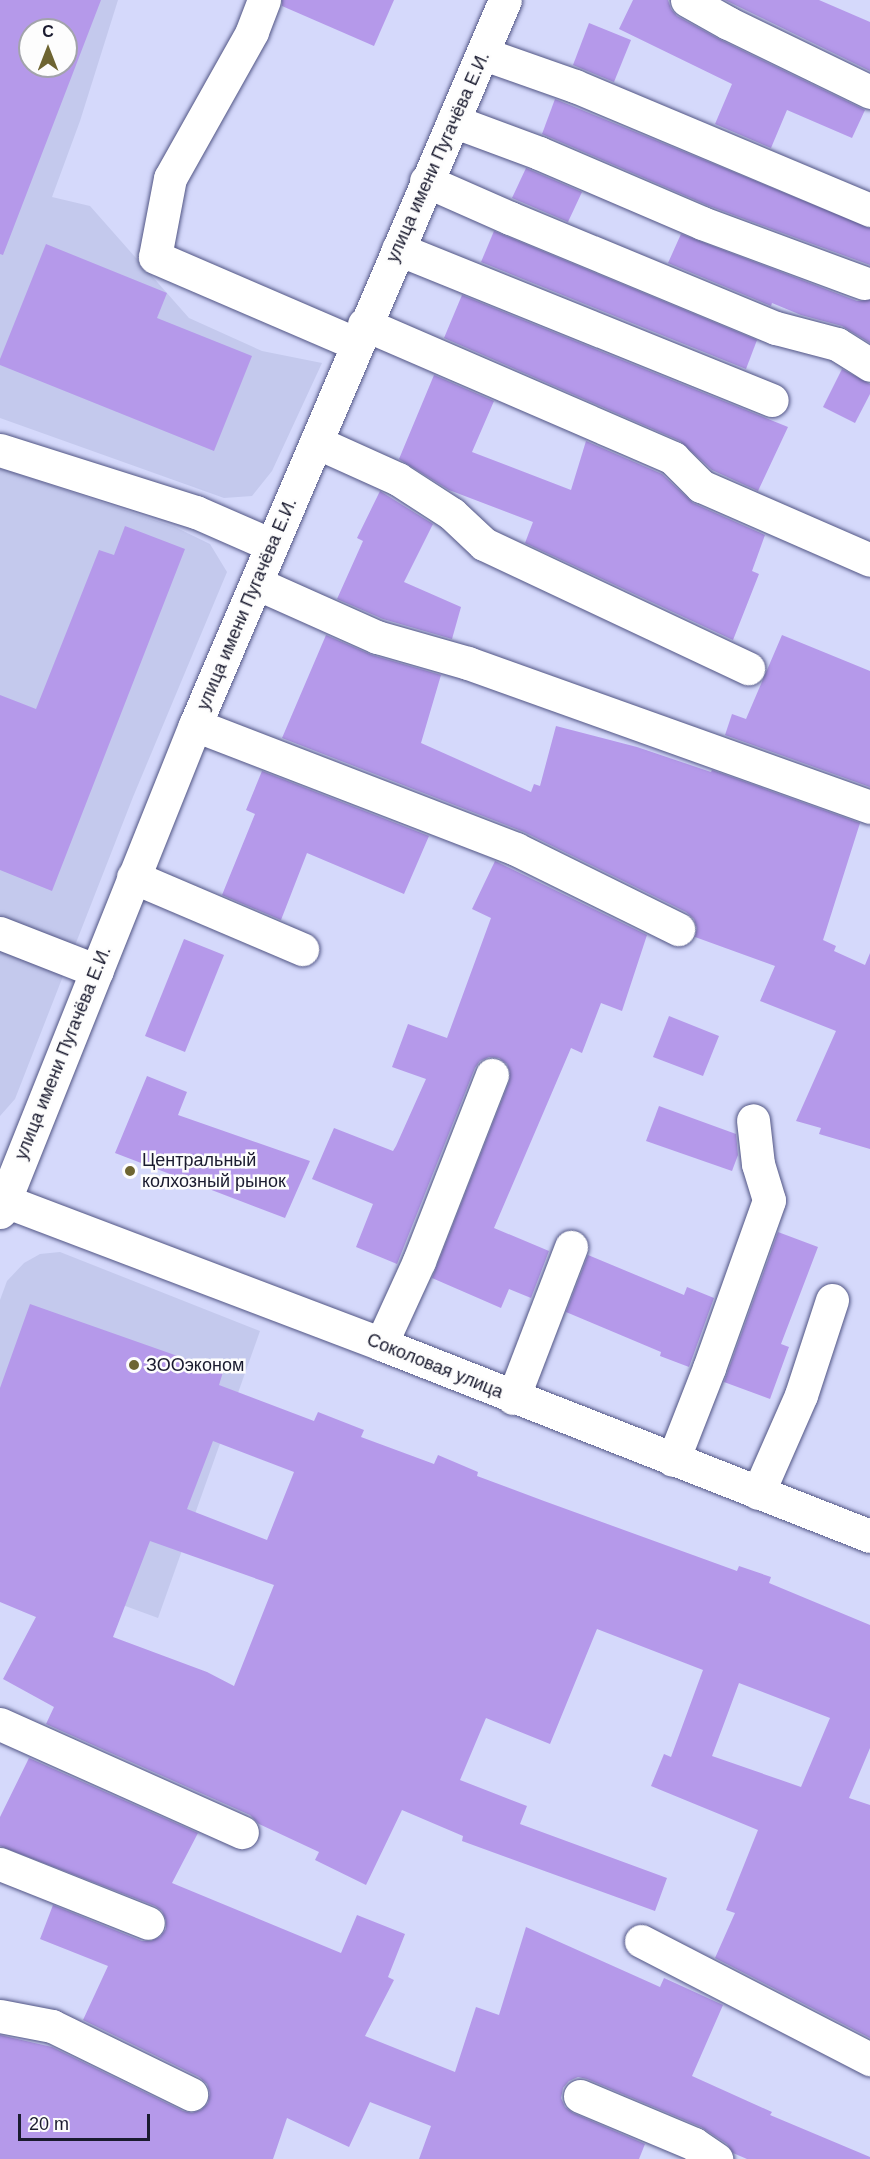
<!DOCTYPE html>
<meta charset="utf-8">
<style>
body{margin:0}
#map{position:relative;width:870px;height:2159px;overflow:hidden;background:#d5d9fb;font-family:Helvetica,sans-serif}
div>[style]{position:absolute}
.built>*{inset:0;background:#c4c9ed}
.building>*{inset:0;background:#b599ea}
.roads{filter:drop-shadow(0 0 2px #515584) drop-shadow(0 0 2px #515584)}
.minor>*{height:33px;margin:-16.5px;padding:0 16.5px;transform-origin:16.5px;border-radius:16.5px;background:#fff}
.major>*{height:33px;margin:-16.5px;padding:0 16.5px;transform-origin:16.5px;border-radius:16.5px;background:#fff}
.dots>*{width:16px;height:16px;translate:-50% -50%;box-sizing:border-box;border:3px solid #fdfdfd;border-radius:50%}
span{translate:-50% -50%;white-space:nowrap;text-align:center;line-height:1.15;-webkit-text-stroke:5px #fdfdfd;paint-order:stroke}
.street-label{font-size:18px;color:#1a1b2f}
.poi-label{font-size:18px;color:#1a1b2f}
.left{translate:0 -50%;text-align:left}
.north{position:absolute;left:18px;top:18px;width:60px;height:60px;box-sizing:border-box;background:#fdfdfd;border:2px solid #a2a3ab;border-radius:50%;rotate:0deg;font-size:16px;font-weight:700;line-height:24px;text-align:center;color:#1a1b2f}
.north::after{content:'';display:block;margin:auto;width:21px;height:27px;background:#6e6532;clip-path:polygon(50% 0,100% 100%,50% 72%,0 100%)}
.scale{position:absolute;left:18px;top:2114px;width:132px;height:27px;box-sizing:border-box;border:3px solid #1a1b2f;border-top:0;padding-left:8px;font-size:18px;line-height:21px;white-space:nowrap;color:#1a1b2f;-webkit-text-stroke:4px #fdfdfd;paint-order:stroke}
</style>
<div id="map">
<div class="built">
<i style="clip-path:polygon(evenodd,0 0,118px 0,80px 121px,52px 197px,90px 206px,189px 318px,262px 351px,322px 363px,272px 471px,252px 496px,224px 498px,0 418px,0 0,30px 30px,66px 30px,66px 66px,30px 66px,30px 30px)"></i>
<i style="clip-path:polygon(0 468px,175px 527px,210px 544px,227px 572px,133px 797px,15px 1099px,0 1116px)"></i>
<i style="clip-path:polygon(60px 1252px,260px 1331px,158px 1618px,0 1560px,0 1300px,7px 1281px,24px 1263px,40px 1254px)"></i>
</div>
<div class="building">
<i style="clip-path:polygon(evenodd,0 0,101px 0,3px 255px,0 254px,0 0,30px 30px,66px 30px,66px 66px,30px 66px,30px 30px)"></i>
<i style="clip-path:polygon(282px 0,394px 0,374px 46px,282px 6px)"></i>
<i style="clip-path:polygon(633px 0,668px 0,671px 9px,677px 16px,719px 39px,865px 110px,852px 138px,787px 110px,771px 148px,715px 124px,732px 84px,619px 29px)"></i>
<i style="clip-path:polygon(725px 0,819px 0,870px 22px,870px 71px)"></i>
<i style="clip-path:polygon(589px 23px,631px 40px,614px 82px,573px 65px)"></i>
<i style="clip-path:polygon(555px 99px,870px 228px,870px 265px,709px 206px,542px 134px)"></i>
<i style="clip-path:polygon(526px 168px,582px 192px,568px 222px,512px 198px)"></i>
<i style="clip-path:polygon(494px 231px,757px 340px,746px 369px,481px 262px)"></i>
<i style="clip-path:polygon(681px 234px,857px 301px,870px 300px,870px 343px,842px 326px,801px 315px,772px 303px,771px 306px,668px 263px)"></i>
<i style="clip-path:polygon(46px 244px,167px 293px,157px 318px,252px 356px,214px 451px,0 365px,0 359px)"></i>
<i style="clip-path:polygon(462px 295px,788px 427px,758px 491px,712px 470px,680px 441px,444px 338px)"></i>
<i style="clip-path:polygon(842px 369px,870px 384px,870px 394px,855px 423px,823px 407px)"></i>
<i style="clip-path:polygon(434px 375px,494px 401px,472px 452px,571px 490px,586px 441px,662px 474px,693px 503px,765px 535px,752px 571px,759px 574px,733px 640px,525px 543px,533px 522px,449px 490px,399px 459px)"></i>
<i style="clip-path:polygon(380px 491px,433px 524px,404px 582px,461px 607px,452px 639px,383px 619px,337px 599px,363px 541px,357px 538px)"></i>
<i style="clip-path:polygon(125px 526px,185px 549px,52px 891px,0 870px,0 695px,36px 709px,99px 550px,114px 555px)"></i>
<i style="clip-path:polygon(326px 635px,372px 655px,441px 675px,421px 743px,531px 792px,534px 784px,540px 786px,556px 726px,637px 747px,711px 772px,712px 770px,860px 823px,823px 940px,836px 946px,834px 951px,865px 965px,870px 953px,870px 1149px,819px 1134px,821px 1128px,796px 1121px,836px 1031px,760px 1001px,775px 966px,695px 937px,697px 928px,694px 919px,686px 912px,524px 832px,282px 738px)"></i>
<i style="clip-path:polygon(782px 635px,870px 671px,870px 787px,725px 735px,732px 714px,746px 719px)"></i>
<i style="clip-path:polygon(262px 771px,429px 836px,404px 894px,307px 853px,281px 920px,222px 895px,255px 814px,246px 810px)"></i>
<i style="clip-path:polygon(495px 861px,647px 935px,622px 1011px,601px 1003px,582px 1053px,571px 1048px,494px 1228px,549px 1251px,531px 1298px,509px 1289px,501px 1308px,432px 1278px,509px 1082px,510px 1072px,507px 1064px,499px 1058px,489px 1057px,480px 1061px,475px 1068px,397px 1264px,356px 1247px,373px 1204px,312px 1179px,334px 1128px,393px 1151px,396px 1146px,426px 1079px,392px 1067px,408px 1024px,447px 1038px,491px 918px,472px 909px)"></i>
<i style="clip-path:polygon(184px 939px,224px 955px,185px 1052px,145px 1036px)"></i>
<i style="clip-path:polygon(669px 1016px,719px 1036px,703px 1076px,653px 1057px)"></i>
<i style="clip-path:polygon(147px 1076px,187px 1092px,178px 1115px,310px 1161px,285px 1218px,115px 1153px)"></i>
<i style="clip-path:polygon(659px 1106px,736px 1134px,738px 1155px,732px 1171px,646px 1141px)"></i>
<i style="clip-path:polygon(778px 1232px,818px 1247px,781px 1344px,789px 1347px,770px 1399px,724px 1382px)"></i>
<i style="clip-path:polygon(588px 1255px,684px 1295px,687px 1287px,714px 1298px,689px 1367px,660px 1356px,661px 1352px,566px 1312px)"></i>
<i style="clip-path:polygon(evenodd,30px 1304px,223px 1372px,219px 1385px,314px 1421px,318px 1412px,364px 1430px,361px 1437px,434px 1464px,438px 1455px,478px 1472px,477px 1476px,544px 1501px,737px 1571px,739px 1566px,771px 1577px,769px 1583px,870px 1625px,870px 1748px,849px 1798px,870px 1805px,870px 2038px,715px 1958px,735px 1913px,726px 1910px,758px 1830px,651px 1786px,664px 1754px,671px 1757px,703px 1670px,597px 1629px,550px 1744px,486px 1718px,460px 1780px,527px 1806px,520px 1824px,667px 1878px,655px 1911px,462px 1841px,463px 1836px,402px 1810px,366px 1885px,315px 1860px,319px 1852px,259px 1824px,250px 1815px,46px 1724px,54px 1707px,3px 1679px,36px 1617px,0 1602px,0 1388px,30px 1304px,213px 1441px,294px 1472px,267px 1540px,187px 1509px,213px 1441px,30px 1304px,150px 1541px,274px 1585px,234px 1686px,207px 1672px,113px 1637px,150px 1541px,30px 1304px,739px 1683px,830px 1718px,801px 1787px,712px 1756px,739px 1683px)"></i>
<i style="clip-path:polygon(29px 1758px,198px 1833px,172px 1883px,341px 1953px,357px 1915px,405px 1934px,388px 1977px,394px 1980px,365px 2036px,455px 2072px,476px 2007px,499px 2015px,526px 1927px,660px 1987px,664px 1978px,723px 2005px,692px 2076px,772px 2112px,770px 2115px,870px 2157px,870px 2159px,747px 2159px,733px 2153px,727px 2144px,701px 2127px,587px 2079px,578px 2077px,569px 2081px,563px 2088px,561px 2098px,565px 2107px,573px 2113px,645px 2144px,639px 2159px,419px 2159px,431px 2126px,370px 2102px,349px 2147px,287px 2118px,273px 2159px,0 2159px,0 2035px,52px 2047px,183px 2111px,192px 2113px,201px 2110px,208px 2103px,210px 2093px,207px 2084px,199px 2077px,83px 2020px,108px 1966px,40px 1939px,53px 1905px,142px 1941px,151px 1941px,160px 1937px,166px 1929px,166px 1920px,162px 1911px,155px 1906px,0 1846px,0 1817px)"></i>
</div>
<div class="roads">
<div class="minor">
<i style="left:264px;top:0;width:34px;rotate:111deg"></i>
<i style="left:252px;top:32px;width:167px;rotate:119.3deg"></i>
<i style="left:170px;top:178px;width:80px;rotate:100.8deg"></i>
<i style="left:155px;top:257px;width:220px;rotate:23.3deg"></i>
<i style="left:687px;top:0;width:47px;rotate:29.3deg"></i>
<i style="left:728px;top:23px;width:158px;rotate:25.9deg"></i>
<i style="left:484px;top:54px;width:96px;rotate:19.4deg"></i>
<i style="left:575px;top:86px;width:320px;rotate:22.8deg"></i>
<i style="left:453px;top:121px;width:92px;rotate:20.4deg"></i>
<i style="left:539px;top:153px;width:177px;rotate:23.2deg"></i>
<i style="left:702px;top:223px;width:173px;rotate:20.3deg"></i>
<i style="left:426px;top:181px;width:92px;rotate:23.8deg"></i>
<i style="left:510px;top:218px;width:288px;rotate:22.5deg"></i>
<i style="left:776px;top:328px;width:63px;rotate:14.7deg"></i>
<i style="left:837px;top:344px;width:39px;rotate:32deg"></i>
<i style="left:398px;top:249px;width:403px;rotate:22deg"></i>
<i style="left:364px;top:324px;width:337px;rotate:23.4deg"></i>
<i style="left:673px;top:458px;width:40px;rotate:45deg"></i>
<i style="left:701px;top:486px;width:184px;rotate:23.6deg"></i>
<i style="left:316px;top:442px;width:90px;rotate:24.3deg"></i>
<i style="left:398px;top:479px;width:64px;rotate:32.9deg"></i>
<i style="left:452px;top:514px;width:44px;rotate:43.2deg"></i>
<i style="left:484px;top:544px;width:292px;rotate:25.2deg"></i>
<i style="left:0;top:450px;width:206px;rotate:17.6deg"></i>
<i style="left:196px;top:512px;width:82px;rotate:23.7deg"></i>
<i style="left:256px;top:583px;width:133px;rotate:24.1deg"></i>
<i style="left:377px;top:637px;width:95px;rotate:15.9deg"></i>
<i style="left:468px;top:663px;width:427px;rotate:19.7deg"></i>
<i style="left:195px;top:725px;width:344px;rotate:21.1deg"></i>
<i style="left:516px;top:849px;width:181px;rotate:26.3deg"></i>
<i style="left:133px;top:877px;width:184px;rotate:23.1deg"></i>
<i style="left:0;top:933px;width:104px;rotate:21.4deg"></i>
<i style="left:0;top:1212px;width:525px;rotate:-68.18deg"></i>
<i style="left:195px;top:725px;width:788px;rotate:-66.85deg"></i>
<i style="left:381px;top:1344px;width:91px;rotate:-65.4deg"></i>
<i style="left:419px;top:1261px;width:200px;rotate:-68.6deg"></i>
<i style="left:513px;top:1398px;width:162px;rotate:-69deg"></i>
<i style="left:673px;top:1460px;width:99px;rotate:-68.6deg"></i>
<i style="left:709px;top:1368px;width:178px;rotate:-70.3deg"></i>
<i style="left:769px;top:1200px;width:38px;rotate:-107deg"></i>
<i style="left:758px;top:1164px;width:44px;rotate:-96.5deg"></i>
<i style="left:758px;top:1493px;width:107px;rotate:-66.3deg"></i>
<i style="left:801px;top:1395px;width:100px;rotate:-71.9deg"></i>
<i style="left:0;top:1724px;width:265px;rotate:24.1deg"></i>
<i style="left:0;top:1864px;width:159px;rotate:21.7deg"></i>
<i style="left:641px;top:1941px;width:258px;rotate:27.3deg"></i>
<i style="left:0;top:2016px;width:53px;rotate:10.9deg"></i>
<i style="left:52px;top:2026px;width:155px;rotate:26.1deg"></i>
<i style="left:580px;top:2096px;width:124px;rotate:22.8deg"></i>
<i style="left:694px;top:2144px;width:27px;rotate:34deg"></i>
</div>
<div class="major">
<i style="left:0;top:1199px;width:408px;rotate:20.8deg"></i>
<i style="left:381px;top:1344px;width:525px;rotate:21.44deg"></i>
</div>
</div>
<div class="dots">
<i style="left:130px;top:1171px;background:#6e6532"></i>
<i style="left:134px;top:1365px;background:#6e6532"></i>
</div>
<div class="street-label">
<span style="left:438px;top:157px;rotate:-66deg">улица имени Пугачёва Е.И.</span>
<span style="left:247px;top:604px;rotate:-67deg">улица имени Пугачёва Е.И.</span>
<span style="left:63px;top:1053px;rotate:-68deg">улица имени Пугачёва Е.И.</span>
<span style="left:435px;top:1366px;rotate:22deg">Соколовая улица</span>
</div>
<div class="poi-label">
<span class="left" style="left:142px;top:1171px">Центральный<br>колхозный рынок</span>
<span class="left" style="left:146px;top:1365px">ЗООэконом</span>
</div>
<div class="north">С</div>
<div class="scale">20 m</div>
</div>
